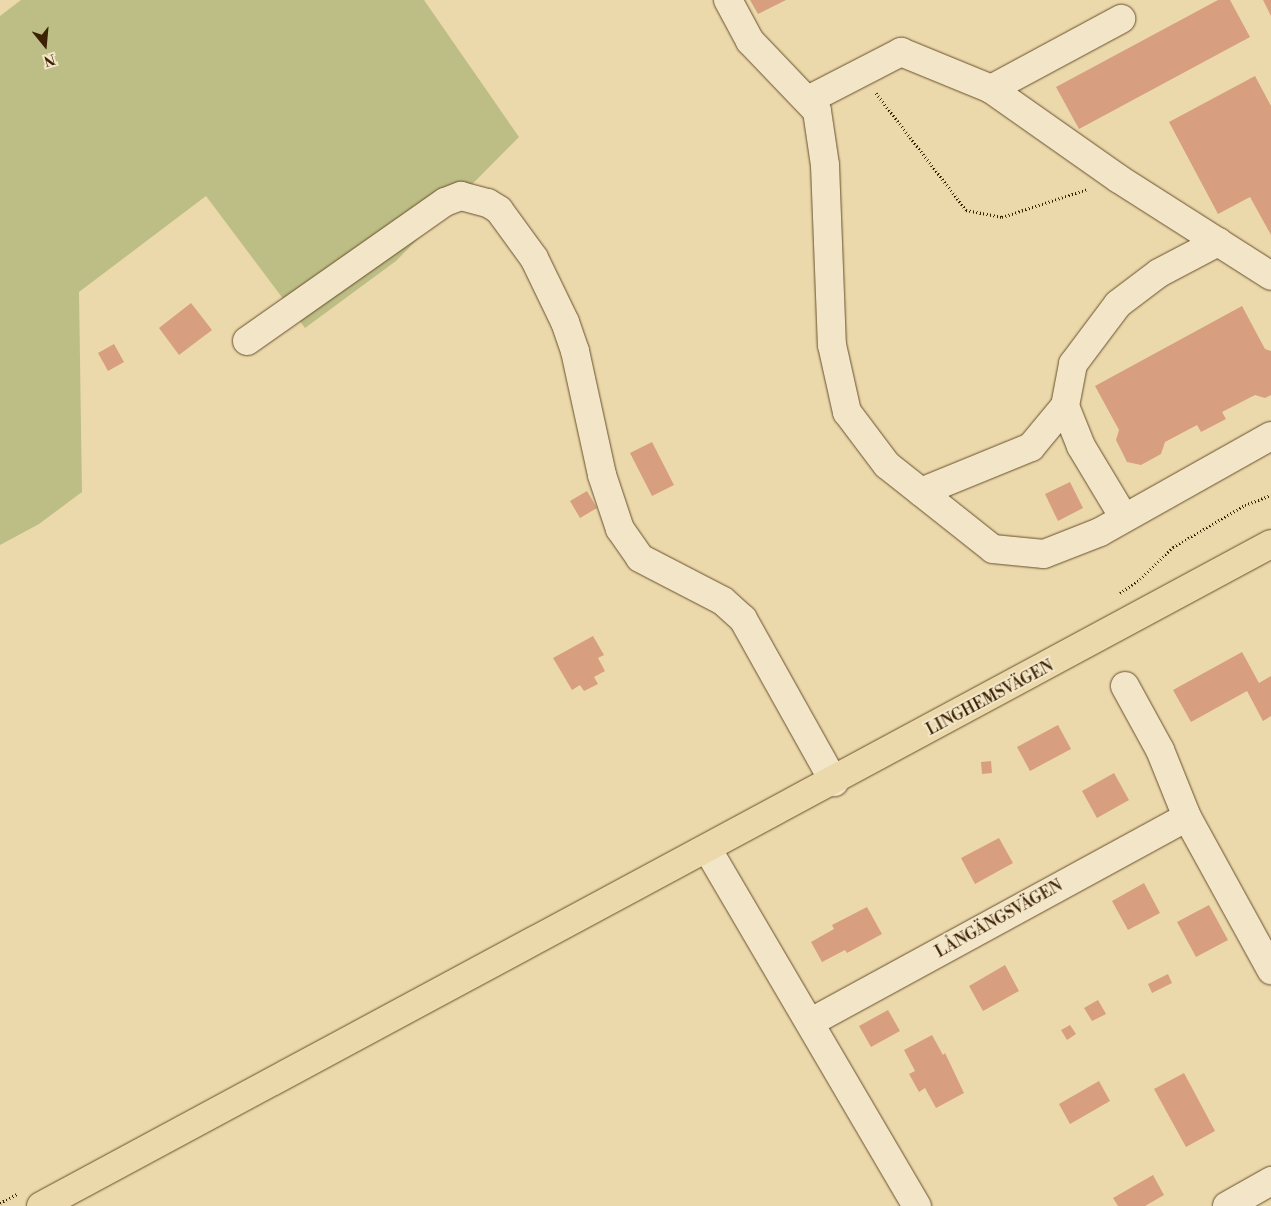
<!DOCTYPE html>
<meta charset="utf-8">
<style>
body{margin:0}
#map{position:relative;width:1271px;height:1206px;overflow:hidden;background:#ecd9ab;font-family:"Libre Bodoni",serif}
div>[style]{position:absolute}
.green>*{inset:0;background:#bdbe85}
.building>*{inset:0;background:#d79e80}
.path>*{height:3px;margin-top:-1.5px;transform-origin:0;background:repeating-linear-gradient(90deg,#3c2103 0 1px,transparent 0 3.5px)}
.roads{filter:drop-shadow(0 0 1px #684f2d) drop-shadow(0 0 1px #684f2d)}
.minor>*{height:28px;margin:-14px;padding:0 14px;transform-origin:14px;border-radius:14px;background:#f3e6c8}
.major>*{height:28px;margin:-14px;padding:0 14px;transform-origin:14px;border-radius:14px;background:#ecd9ab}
span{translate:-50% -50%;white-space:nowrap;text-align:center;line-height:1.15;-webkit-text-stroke:4px #f3e6c8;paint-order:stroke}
.street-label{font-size:16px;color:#3c2103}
.north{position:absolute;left:20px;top:20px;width:50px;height:50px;-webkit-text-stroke:4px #f3e6c8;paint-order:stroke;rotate:163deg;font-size:14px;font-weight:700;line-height:20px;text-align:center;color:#3c2103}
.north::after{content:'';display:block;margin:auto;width:18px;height:22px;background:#3c2103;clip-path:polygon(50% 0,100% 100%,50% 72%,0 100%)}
</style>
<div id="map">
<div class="green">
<i style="clip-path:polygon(21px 0,424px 0,519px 137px,396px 261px,305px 328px,206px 196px,79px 292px,82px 492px,39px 524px,0 545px,0 16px)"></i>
</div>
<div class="building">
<i style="clip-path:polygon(750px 0,786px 0,758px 14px)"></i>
<i style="clip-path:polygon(1218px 0,1230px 0,1250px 37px,1079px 129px,1056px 87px)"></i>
<i style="clip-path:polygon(1263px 0,1271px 0,1271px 16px)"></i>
<i style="clip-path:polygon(1255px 76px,1271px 106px,1271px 235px,1250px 197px,1218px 214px,1169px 122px)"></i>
<i style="clip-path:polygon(191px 303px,212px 330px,179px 355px,159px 328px)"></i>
<i style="clip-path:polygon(1242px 306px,1265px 349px,1271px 351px,1271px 395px,1265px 398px,1255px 395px,1222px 412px,1226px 419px,1201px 432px,1197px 425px,1165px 442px,1161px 454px,1141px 465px,1127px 462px,1116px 440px,1119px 430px,1095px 386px)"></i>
<i style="clip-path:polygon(114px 344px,124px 362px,108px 371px,98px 353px)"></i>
<i style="clip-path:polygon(652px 442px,674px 485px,652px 496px,630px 453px)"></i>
<i style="clip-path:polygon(1070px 482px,1083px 508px,1058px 521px,1045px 494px)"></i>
<i style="clip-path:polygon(587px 491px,597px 508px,580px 518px,570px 501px)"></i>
<i style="clip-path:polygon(593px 636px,604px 655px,598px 658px,605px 671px,594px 677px,598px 684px,584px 691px,580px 685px,572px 690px,553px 658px)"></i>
<i style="clip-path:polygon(1242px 652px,1259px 683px,1271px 676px,1271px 716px,1263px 721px,1247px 691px,1191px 722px,1173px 690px)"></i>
<i style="clip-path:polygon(1058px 725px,1071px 749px,1030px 771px,1017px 747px)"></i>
<i style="clip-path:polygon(991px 761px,992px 773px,982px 774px,981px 762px)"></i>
<i style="clip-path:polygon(1114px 773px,1129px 800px,1097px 818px,1082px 791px)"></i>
<i style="clip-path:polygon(999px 838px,1013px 863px,975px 884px,961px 858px)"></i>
<i style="clip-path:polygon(1144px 883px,1160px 913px,1128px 930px,1112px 901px)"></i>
<i style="clip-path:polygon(1209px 905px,1228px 940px,1196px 957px,1177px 922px)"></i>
<i style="clip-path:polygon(867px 907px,882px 934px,847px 953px,845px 950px,822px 962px,811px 942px,834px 929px,832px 925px)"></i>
<i style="clip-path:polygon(1005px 965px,1019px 991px,983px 1011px,969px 986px)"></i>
<i style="clip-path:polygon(1168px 974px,1172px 983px,1152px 993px,1148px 984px)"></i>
<i style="clip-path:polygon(1098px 1000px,1106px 1014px,1092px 1021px,1084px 1008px)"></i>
<i style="clip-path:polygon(888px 1010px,900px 1031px,871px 1047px,859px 1026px)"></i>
<i style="clip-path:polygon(1070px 1025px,1076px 1034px,1067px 1040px,1061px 1030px)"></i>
<i style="clip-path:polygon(932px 1035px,943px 1055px,945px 1053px,964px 1093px,936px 1108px,925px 1088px,919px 1092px,909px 1074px,915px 1071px,904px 1050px)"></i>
<i style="clip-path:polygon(1184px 1073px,1215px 1131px,1186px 1147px,1154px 1089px)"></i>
<i style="clip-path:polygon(1099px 1081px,1110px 1101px,1070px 1124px,1059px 1104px)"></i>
<i style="clip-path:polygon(1153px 1175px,1164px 1195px,1145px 1206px,1118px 1206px,1113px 1198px)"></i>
</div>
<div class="path">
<i style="left:876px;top:93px;width:148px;rotate:52.4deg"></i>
<i style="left:966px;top:210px;width:37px;rotate:11deg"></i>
<i style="left:1002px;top:217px;width:90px;rotate:-18deg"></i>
<i style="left:1120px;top:593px;width:24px;rotate:-35deg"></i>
<i style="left:1140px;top:579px;width:46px;rotate:-44.1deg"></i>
<i style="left:1173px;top:547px;width:83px;rotate:-30.3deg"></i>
<i style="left:1245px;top:505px;width:28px;rotate:-21deg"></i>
<i style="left:0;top:1203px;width:19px;rotate:-28deg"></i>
</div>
<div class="roads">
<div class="minor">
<i style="left:728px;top:0;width:47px;rotate:61.8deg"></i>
<i style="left:750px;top:41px;width:97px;rotate:46.3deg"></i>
<i style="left:817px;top:111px;width:55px;rotate:81.6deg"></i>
<i style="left:825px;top:165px;width:180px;rotate:87.8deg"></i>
<i style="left:832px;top:345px;width:69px;rotate:77.4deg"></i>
<i style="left:847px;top:412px;width:66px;rotate:53deg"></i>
<i style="left:887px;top:465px;width:135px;rotate:38.4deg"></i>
<i style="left:993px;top:549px;width:51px;rotate:5.6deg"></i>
<i style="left:1044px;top:554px;width:60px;rotate:-21.4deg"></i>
<i style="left:1100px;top:532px;width:196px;rotate:-29.3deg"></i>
<i style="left:991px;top:89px;width:148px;rotate:-28.3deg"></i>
<i style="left:808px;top:100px;width:105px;rotate:-27.3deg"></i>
<i style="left:901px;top:52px;width:97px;rotate:22.3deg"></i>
<i style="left:991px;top:89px;width:156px;rotate:35.1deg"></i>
<i style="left:1119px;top:179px;width:180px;rotate:32.5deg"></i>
<i style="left:247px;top:341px;width:242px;rotate:-35.1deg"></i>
<i style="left:445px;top:202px;width:17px;rotate:-21deg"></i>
<i style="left:461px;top:196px;width:28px;rotate:15deg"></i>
<i style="left:488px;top:203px;width:13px;rotate:32deg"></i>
<i style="left:499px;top:210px;width:59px;rotate:53.9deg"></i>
<i style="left:534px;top:258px;width:71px;rotate:64.2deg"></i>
<i style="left:565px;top:322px;width:31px;rotate:71deg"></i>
<i style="left:575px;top:351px;width:127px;rotate:77.7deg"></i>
<i style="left:602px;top:475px;width:57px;rotate:71.6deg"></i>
<i style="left:620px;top:529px;width:35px;rotate:55deg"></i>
<i style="left:640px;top:558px;width:93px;rotate:27.4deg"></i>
<i style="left:723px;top:601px;width:27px;rotate:42deg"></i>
<i style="left:743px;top:619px;width:187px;rotate:60.8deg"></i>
<i style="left:921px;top:492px;width:119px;rotate:-22.2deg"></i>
<i style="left:1031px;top:447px;width:53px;rotate:-50.3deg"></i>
<i style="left:1123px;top:516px;width:82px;rotate:-121deg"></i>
<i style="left:1081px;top:446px;width:43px;rotate:-111.8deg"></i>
<i style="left:1065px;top:406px;width:43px;rotate:-79.2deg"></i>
<i style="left:1073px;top:364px;width:75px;rotate:-53.1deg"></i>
<i style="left:1118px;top:304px;width:51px;rotate:-37.1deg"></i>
<i style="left:1159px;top:273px;width:67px;rotate:-27.7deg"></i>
<i style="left:1187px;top:817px;width:175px;rotate:61.2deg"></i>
<i style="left:708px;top:850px;width:413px;rotate:59.6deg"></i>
<i style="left:811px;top:1022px;width:428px;rotate:-28.6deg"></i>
<i style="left:1187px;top:817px;width:72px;rotate:-111.9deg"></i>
<i style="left:1160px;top:750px;width:73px;rotate:-118.7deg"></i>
<i style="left:1227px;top:1206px;width:51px;rotate:-29.6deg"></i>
</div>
<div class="major">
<i style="left:41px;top:1206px;width:1397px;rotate:-28.29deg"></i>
</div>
</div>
<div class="street-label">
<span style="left:990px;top:698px;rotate:-28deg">LINGHEMSVÄGEN</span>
<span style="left:999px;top:919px;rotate:-29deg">LÅNGÄNGSVÄGEN</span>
</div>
<div class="north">N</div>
</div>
